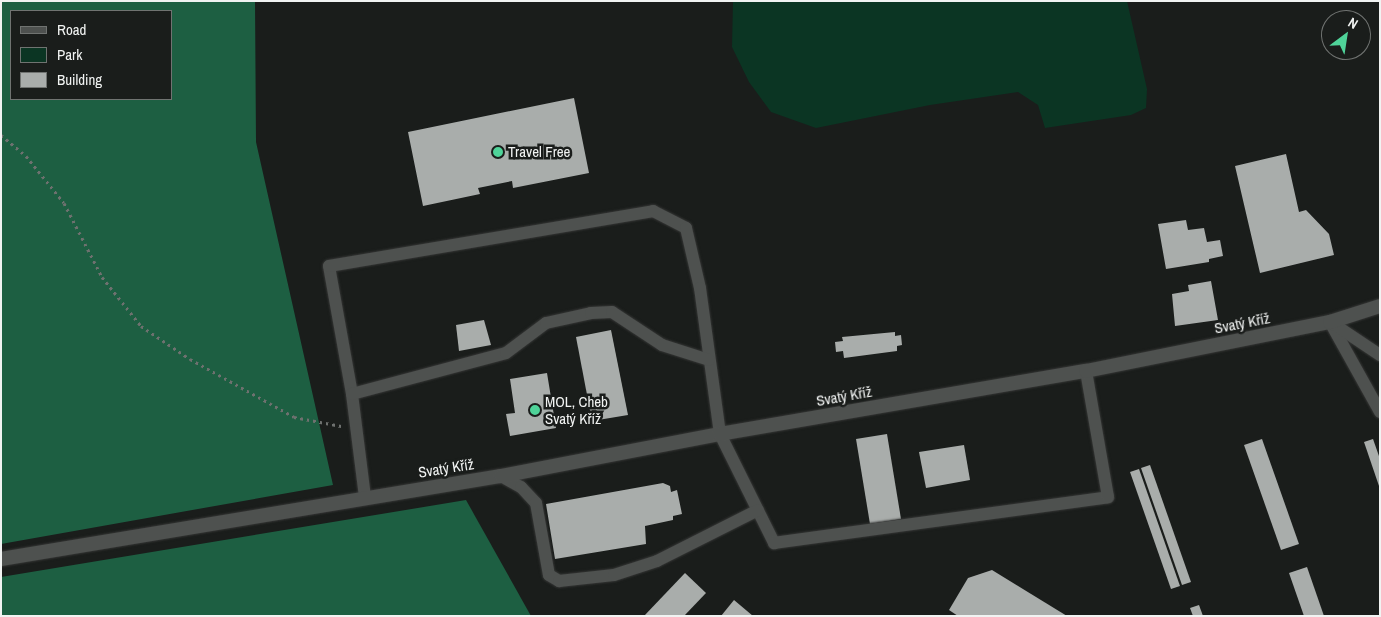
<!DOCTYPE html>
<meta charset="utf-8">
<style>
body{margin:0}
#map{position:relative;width:1381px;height:617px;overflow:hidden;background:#1a1d1b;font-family:"Archivo Narrow",sans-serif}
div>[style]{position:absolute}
.green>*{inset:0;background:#0b3523}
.forest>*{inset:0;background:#1d5f42}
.building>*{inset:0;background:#a9adab}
.path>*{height:3px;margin-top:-1.5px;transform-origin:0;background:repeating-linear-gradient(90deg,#6e716f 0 2.5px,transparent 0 6.5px)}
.roads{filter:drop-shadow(0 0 1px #353635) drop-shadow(0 0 1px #353635)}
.service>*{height:12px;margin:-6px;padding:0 6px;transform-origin:6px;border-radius:6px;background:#4e514f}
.secondary>*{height:14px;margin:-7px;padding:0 7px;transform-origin:7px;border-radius:7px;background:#4e514f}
.dots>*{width:14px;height:14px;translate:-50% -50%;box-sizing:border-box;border:2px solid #1a1d1b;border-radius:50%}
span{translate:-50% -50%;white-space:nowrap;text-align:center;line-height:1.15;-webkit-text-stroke:5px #1a1d1b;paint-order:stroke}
.poi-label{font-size:15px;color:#f1f3f2}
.left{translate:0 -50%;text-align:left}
.street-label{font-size:15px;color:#f1f3f2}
.frame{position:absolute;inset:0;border:2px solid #f1f3f2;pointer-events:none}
.legend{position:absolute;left:10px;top:10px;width:162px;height:90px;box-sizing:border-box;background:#1a1d1b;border:1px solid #707371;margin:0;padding:6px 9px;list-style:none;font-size:15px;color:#f1f3f2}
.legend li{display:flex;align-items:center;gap:10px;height:25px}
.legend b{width:25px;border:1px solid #707371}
.north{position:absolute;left:1321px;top:10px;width:50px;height:50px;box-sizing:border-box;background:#1a1d1b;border:1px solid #707371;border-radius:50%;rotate:31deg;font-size:14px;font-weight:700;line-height:20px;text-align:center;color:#f1f3f2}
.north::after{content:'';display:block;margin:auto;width:18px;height:22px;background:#4fd399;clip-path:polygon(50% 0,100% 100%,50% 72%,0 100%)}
</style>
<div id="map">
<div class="green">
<i style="clip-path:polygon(733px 1px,1127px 1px,1147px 89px,1146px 108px,1131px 115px,1045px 128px,1038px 105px,1018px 92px,930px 105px,816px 128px,771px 112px,749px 82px,732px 47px)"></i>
</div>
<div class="forest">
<i style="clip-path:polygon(evenodd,1px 1px,255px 1px,256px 142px,333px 485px,1px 544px,1px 1px,11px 11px,171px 11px,171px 99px,11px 99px,11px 11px)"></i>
<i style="clip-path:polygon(466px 500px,531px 616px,1px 616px,1px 577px)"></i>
</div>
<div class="building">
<i style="clip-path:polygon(574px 98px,589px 173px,513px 188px,512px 181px,478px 188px,480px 194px,423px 206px,408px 132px)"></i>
<i style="clip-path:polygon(1286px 154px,1299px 212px,1306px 210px,1329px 234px,1334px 255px,1260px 273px,1235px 166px)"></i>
<i style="clip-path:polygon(1186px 220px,1188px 230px,1204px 228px,1207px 242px,1220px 240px,1223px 256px,1209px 259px,1209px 262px,1166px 269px,1158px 224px)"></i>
<i style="clip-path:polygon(1211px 281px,1218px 320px,1175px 326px,1172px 294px,1189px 291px,1188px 285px)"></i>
<i style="clip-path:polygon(484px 320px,491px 345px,459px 351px,456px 325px)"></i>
<i style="clip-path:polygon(611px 330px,628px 415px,592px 421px,576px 337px)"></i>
<i style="clip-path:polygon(895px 332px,895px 336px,901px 335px,902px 345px,897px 346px,897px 351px,844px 358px,843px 351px,836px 352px,835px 342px,843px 341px,842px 337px)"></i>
<i style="clip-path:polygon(547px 373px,556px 428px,510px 436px,506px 414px,515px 413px,510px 379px)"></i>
<i style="clip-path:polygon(887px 434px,901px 519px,870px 524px,856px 439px)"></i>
<i style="clip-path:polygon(1262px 439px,1299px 544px,1281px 550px,1244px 445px)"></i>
<i style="clip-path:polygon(1373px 439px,1380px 459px,1379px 486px,1364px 442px)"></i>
<i style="clip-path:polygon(964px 445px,970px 480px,926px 488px,919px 452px)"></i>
<i style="clip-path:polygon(1150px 465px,1191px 582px,1182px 585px,1141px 468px)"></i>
<i style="clip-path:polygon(1139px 469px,1180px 586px,1171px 589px,1130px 472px)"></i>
<i style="clip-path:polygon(663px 483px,670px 486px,671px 492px,677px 490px,682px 514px,673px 516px,673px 520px,645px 526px,646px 544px,555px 559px,546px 504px)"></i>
<i style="clip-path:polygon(1307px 567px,1324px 616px,1304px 616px,1289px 573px)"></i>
<i style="clip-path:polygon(992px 570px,1067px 616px,958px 616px,949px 610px,968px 578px)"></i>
<i style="clip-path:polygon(685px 573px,706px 593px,684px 616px,644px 616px)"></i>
<i style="clip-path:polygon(734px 600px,753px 616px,721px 616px)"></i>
<i style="clip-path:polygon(1199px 605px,1203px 616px,1193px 616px,1190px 608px)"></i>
</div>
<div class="path">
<i style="left:1px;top:135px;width:33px;rotate:40deg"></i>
<i style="left:26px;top:156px;width:60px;rotate:51deg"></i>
<i style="left:64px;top:203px;width:83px;rotate:62.8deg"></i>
<i style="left:102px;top:277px;width:63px;rotate:51.5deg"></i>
<i style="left:141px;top:326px;width:59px;rotate:34deg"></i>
<i style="left:190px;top:359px;width:119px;rotate:29.1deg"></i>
<i style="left:294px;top:417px;width:48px;rotate:10.8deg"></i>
</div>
<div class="roads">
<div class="service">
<i style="left:1330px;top:322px;width:103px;rotate:60.9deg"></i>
<i style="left:1332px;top:323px;width:58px;rotate:33.7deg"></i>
<i style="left:352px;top:394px;width:130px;rotate:-100.2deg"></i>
<i style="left:329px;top:266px;width:329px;rotate:-9.6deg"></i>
<i style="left:653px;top:211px;width:37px;rotate:27deg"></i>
<i style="left:686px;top:228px;width:62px;rotate:76.9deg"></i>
<i style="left:700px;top:288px;width:147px;rotate:82.2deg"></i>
<i style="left:720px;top:434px;width:122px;rotate:63.6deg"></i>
<i style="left:774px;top:543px;width:337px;rotate:-7.8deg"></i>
<i style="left:1108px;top:497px;width:128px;rotate:-99.9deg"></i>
<i style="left:501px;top:476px;width:23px;rotate:29deg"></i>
<i style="left:521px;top:487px;width:22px;rotate:47deg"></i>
<i style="left:536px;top:503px;width:73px;rotate:79.8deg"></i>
<i style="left:549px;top:575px;width:12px;rotate:31deg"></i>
<i style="left:559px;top:581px;width:55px;rotate:-6.2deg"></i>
<i style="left:614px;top:575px;width:45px;rotate:-18deg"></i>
<i style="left:657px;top:561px;width:113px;rotate:-26.8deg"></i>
<i style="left:365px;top:497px;width:104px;rotate:-97.2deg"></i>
<i style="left:352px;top:394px;width:159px;rotate:-14.9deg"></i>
<i style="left:506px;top:353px;width:50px;rotate:-36.9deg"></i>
<i style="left:546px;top:323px;width:46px;rotate:-12.5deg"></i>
<i style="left:591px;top:313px;width:21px;rotate:-3deg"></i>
<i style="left:612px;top:312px;width:60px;rotate:33.4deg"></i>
<i style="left:662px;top:345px;width:49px;rotate:17.7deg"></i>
</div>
<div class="secondary">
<i style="left:1px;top:559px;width:507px;rotate:-9.43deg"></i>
<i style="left:501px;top:476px;width:223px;rotate:-10.9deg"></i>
<i style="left:720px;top:434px;width:371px;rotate:-9.8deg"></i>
<i style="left:1086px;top:371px;width:249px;rotate:-11.4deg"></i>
<i style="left:1330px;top:322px;width:52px;rotate:-17.7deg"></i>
</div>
</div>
<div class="dots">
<i style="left:498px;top:152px;background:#4fd399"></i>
<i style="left:535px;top:410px;background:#4fd399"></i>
</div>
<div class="poi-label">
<span class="left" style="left:508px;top:152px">Travel Free</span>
<span class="left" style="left:545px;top:410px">MOL, Cheb<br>Svatý Kříž</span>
</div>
<div class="street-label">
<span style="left:1242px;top:323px;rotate:-11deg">Svatý Kříž</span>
<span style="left:844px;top:396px;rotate:-10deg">Svatý Kříž</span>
<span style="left:446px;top:468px;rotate:-9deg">Svatý Kříž</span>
</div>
<div class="frame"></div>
<ul class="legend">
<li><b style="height:6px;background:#4e514f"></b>Road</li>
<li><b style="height:14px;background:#0b3523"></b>Park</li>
<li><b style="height:14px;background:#a9adab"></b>Building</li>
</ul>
<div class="north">N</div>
</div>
